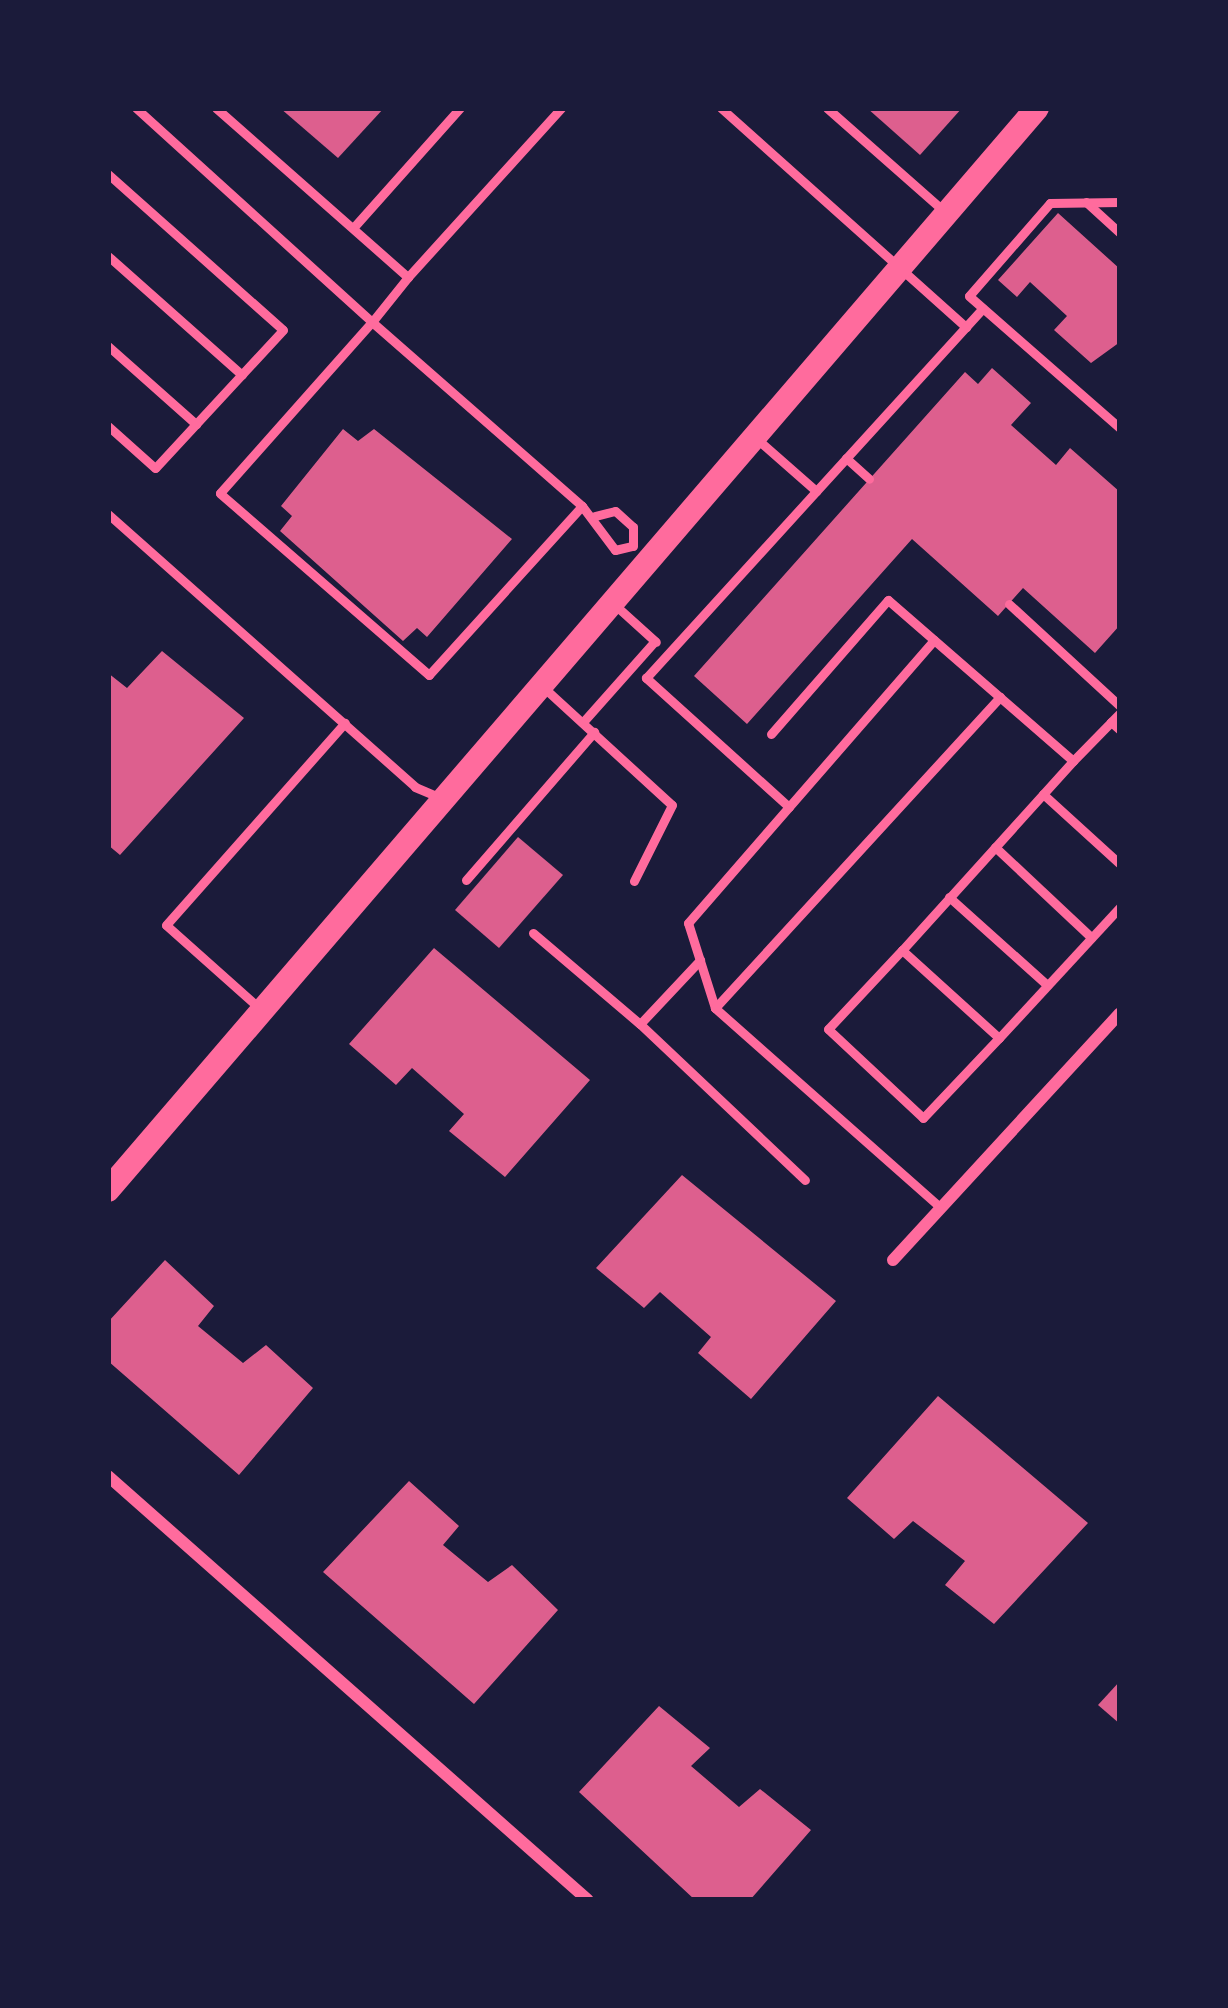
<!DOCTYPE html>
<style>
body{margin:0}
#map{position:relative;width:1228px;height:2008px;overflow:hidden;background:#1b1b3a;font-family:Roboto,sans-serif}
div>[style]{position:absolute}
.building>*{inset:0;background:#dd5f8e}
.service>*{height:9px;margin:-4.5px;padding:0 4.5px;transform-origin:4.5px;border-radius:4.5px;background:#ff6b9d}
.minor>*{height:12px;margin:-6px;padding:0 6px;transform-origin:6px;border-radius:6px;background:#ff6b9d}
.secondary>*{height:24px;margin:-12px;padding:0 12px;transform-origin:12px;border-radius:12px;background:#ff6b9d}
span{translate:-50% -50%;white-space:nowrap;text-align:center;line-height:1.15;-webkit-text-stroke:12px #1b1b3a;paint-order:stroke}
.frame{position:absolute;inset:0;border:111px solid #1b1b3a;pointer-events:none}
</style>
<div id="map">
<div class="building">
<i style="clip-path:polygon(280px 108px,384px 108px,338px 158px)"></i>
<i style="clip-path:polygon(867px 108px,962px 108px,920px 155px)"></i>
<i style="clip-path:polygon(1058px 213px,1120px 269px,1120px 342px,1091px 363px,1054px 330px,1067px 316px,1030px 282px,1017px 297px,998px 280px)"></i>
<i style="clip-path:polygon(992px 368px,1031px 403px,1011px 425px,1056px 465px,1070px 448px,1120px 492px,1120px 625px,1095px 653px,1023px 588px,998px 616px,912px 539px,747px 724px,694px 676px,965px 372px,978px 384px)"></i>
<i style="clip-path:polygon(343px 429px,358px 441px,374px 429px,512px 539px,427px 637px,417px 628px,403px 641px,280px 531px,292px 516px,281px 506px)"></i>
<i style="clip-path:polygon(162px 651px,244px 718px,120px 855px,108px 845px,108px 673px,127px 688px)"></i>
<i style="clip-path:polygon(518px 837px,563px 875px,499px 948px,455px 910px)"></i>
<i style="clip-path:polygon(434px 948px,590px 1080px,505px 1177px,449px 1131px,464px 1114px,412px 1068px,396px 1085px,349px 1044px)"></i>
<i style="clip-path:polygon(682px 1175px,836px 1301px,751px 1399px,698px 1353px,711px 1337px,660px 1292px,644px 1308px,596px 1268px)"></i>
<i style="clip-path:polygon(165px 1260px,214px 1306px,198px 1326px,243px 1363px,266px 1345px,313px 1388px,239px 1475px,108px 1361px,108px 1322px)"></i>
<i style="clip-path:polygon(938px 1396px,1088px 1523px,994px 1624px,945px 1585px,965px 1561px,913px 1521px,894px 1539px,847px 1498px)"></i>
<i style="clip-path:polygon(409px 1481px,459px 1526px,443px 1545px,488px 1582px,512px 1565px,558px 1610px,474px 1704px,323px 1572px)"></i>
<i style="clip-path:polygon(1120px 1681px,1120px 1724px,1098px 1705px)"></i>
<i style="clip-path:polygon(659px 1706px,710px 1748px,691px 1766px,739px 1807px,760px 1789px,811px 1830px,750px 1900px,695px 1900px,579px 1792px)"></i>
</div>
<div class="service">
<i style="left:136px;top:108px;width:319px;rotate:42.2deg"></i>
<i style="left:372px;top:322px;width:279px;rotate:41.2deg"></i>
<i style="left:582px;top:506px;width:228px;rotate:132.2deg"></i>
<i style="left:429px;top:675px;width:277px;rotate:-139deg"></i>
<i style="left:220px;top:493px;width:229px;rotate:-48.4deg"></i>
<i style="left:372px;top:322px;width:58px;rotate:-51.3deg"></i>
<i style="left:408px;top:277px;width:228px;rotate:-47.8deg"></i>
<i style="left:216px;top:108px;width:256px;rotate:41.4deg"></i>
<i style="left:721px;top:108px;width:329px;rotate:41.8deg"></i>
<i style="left:827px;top:108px;width:157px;rotate:41.4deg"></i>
<i style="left:108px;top:174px;width:234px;rotate:41.7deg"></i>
<i style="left:283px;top:330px;width:188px;rotate:132.8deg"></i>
<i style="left:155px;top:468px;width:63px;rotate:-138.2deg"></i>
<i style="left:1086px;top:202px;width:46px;rotate:42.4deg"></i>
<i style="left:1120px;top:202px;width:70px;rotate:179.2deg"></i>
<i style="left:1050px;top:203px;width:123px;rotate:131.1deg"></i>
<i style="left:969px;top:296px;width:201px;rotate:41.2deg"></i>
<i style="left:353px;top:228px;width:161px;rotate:-48.3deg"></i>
<i style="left:108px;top:256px;width:179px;rotate:41.6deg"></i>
<i style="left:108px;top:346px;width:118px;rotate:41.6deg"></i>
<i style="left:757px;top:439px;width:79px;rotate:41.4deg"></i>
<i style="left:846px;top:458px;width:31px;rotate:42deg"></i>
<i style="left:582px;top:506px;width:55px;rotate:53.1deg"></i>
<i style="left:615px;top:550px;width:18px;rotate:-13deg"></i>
<i style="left:633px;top:546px;width:19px;rotate:-90deg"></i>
<i style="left:633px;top:527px;width:24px;rotate:-138deg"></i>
<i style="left:615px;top:511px;width:21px;rotate:166deg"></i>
<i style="left:108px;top:514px;width:411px;rotate:41.6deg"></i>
<i style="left:415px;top:787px;width:26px;rotate:23deg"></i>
<i style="left:1009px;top:604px;width:151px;rotate:42.6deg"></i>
<i style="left:615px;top:605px;width:55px;rotate:42.1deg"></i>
<i style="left:542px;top:686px;width:176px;rotate:42.5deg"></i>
<i style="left:672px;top:805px;width:85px;rotate:116.6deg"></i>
<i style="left:1120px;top:713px;width:13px;rotate:135deg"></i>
<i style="left:1111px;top:722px;width:12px;rotate:42deg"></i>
<i style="left:583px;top:722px;width:108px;rotate:-48.4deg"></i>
<i style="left:771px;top:734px;width:178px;rotate:-48.9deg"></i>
<i style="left:888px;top:600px;width:245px;rotate:41deg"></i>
<i style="left:1073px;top:761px;width:54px;rotate:-45.7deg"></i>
<i style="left:1073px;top:761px;width:255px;rotate:132.1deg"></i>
<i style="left:902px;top:950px;width:131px;rotate:42.2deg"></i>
<i style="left:999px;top:1038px;width:178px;rotate:-47.3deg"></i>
<i style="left:1043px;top:794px;width:104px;rotate:42.3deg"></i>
<i style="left:789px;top:807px;width:193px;rotate:-137.9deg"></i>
<i style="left:646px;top:678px;width:500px;rotate:-47.67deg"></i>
<i style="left:995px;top:847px;width:132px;rotate:43.2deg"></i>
<i style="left:466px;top:880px;width:196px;rotate:-49.1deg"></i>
<i style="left:949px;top:897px;width:132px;rotate:41.9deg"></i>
<i style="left:533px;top:933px;width:140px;rotate:40.4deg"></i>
<i style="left:640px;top:1024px;width:88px;rotate:-46.8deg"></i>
<i style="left:902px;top:950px;width:108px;rotate:133.1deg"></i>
<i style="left:828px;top:1029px;width:130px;rotate:43.1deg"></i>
<i style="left:923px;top:1118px;width:110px;rotate:-46.5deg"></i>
<i style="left:258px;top:1007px;width:123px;rotate:-138.3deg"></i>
<i style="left:166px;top:925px;width:270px;rotate:-48.5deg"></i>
<i style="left:715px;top:1008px;width:89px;rotate:-107.6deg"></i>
<i style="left:688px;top:923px;width:375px;rotate:-49deg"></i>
<i style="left:640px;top:1024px;width:227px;rotate:43.4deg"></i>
<i style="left:941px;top:1208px;width:302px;rotate:-138.5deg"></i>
<i style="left:715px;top:1008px;width:422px;rotate:-47.5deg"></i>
</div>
<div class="minor">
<i style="left:893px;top:1260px;width:335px;rotate:-47.4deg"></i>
<i style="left:108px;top:1476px;width:640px;rotate:41.46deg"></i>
</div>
<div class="secondary">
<i style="left:108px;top:1190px;width:1426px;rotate:-49.35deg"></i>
</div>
<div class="frame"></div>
</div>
